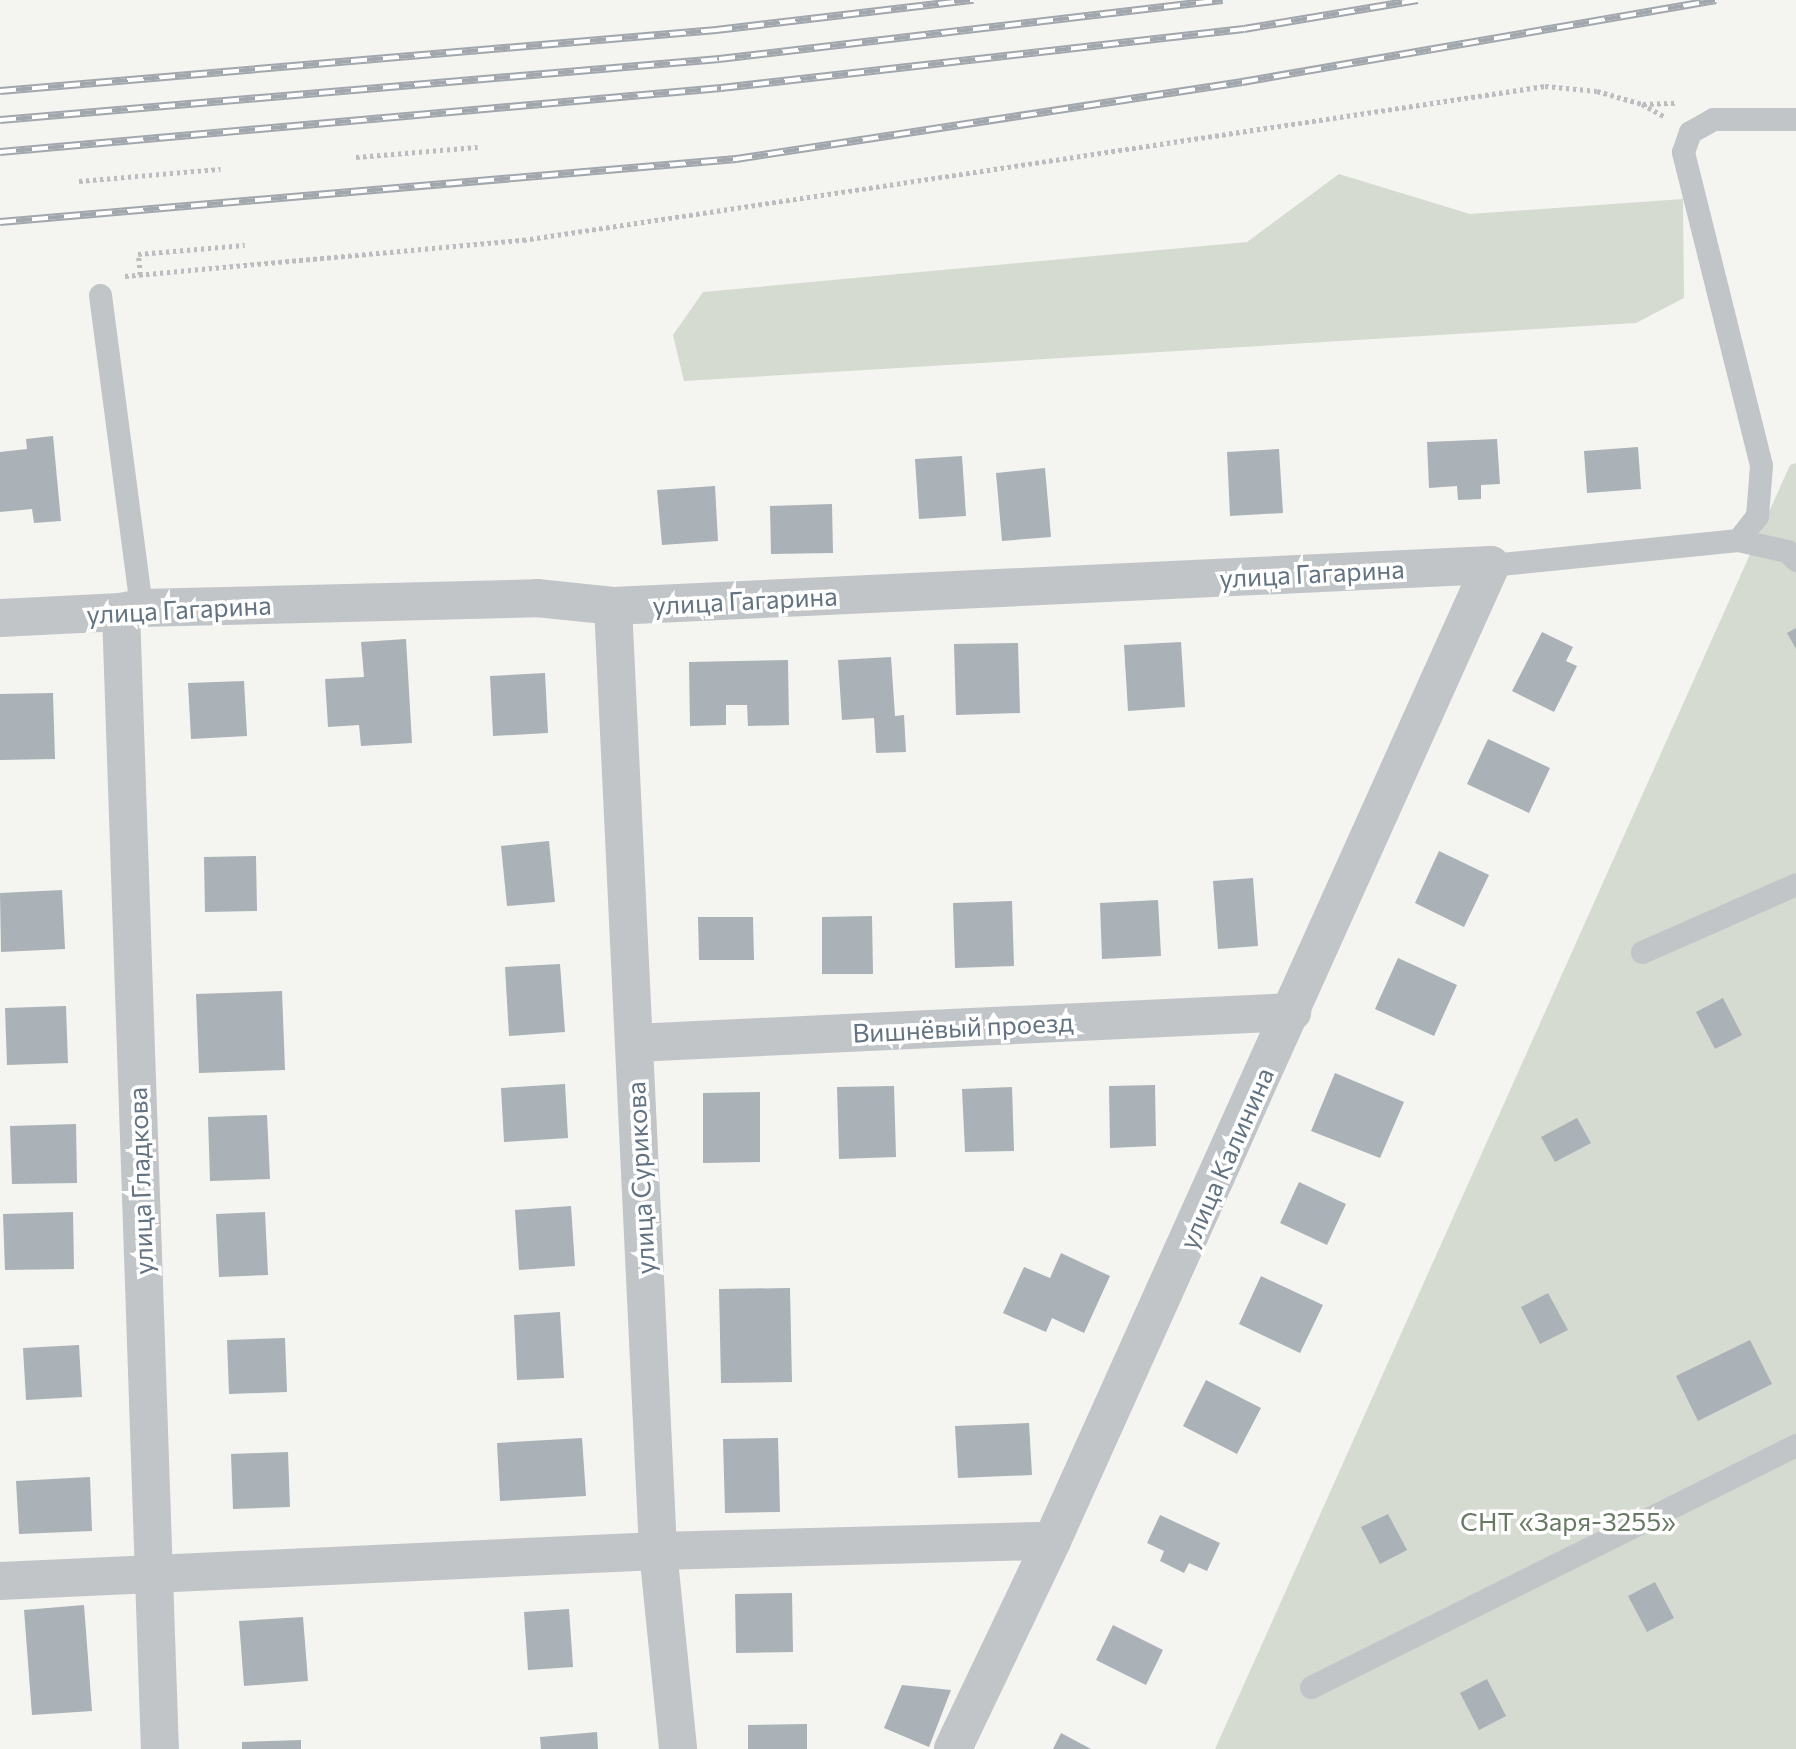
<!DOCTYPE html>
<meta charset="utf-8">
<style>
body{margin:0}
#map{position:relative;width:1796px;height:1749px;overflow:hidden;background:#f4f5f0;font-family:Commissioner,sans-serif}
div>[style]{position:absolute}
.green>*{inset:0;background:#d5dbd1}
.building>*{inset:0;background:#aab1b7}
.path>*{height:4.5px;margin-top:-2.25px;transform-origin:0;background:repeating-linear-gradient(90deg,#bbbdbf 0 3.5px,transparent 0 7px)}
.lane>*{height:23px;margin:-11.5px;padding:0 11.5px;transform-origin:11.5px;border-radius:11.5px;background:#c1c5c8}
.street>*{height:38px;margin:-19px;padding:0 19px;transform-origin:19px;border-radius:19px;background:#c1c5c8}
.rail>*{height:8px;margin-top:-4px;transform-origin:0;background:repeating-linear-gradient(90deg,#fff 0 16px,#a2a7ad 0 32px);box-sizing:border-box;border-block:2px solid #a2a7ad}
span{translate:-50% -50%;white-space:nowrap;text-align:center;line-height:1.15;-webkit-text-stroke:7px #fff;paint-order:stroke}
.street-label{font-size:26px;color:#637382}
.park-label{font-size:26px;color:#667962}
</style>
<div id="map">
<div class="green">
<i style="clip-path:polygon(1339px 174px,1470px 214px,1683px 199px,1684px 298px,1636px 323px,684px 381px,673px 335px,703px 292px,1247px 242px)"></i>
<i style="clip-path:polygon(1796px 463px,1796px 1749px,1215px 1749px,1790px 465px)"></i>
</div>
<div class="building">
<i style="clip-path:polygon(53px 436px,61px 521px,34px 523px,32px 509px,0 512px,0 452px,27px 449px,26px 439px)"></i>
<i style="clip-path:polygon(1497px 439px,1500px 484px,1481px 485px,1481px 499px,1458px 500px,1457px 486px,1429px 488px,1427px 442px)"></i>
<i style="clip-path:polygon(1638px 447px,1641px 489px,1587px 493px,1584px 451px)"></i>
<i style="clip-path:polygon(1279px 449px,1283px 513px,1230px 516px,1227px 452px)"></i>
<i style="clip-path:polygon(962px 456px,966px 516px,919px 519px,915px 459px)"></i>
<i style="clip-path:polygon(1045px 468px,1051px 537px,1002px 541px,996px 473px)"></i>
<i style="clip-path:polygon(715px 486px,718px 541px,662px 545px,657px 490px)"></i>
<i style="clip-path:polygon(832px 504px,833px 553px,771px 554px,770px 506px)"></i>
<i style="clip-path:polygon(1796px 628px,1796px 649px,1787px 633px)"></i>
<i style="clip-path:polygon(1542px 632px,1573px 647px,1566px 661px,1577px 666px,1554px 712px,1512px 691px)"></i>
<i style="clip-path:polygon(406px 639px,412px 743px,361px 746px,359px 725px,328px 727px,325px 679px,364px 677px,361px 642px)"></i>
<i style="clip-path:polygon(1181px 642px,1185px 707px,1128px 711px,1124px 645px)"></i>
<i style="clip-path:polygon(1018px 643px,1020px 713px,956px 715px,954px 644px)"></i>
<i style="clip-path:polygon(891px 657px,895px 716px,904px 715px,906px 752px,876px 753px,874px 718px,842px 720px,838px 660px)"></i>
<i style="clip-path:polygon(788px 660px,789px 725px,748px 726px,747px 705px,726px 705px,726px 725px,690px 726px,689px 662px)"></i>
<i style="clip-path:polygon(545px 673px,548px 733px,493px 736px,490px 676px)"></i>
<i style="clip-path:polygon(244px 681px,247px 736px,191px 739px,188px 683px)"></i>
<i style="clip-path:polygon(53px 693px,55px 759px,0 760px,0 694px)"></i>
<i style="clip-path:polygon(1488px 739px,1550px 768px,1529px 813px,1467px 784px)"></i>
<i style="clip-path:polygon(549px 841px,555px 902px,507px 906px,501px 846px)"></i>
<i style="clip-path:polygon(1439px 851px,1489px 875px,1464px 927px,1415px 903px)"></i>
<i style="clip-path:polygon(256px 856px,257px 911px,205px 912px,204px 857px)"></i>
<i style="clip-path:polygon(1253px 878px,1258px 946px,1218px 949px,1213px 881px)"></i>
<i style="clip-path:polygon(62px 890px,65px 949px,1px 952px,0 893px)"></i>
<i style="clip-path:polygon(1158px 900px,1161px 956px,1102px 959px,1100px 903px)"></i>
<i style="clip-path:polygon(1012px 901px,1014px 966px,955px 968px,953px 903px)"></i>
<i style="clip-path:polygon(872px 916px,873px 974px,822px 974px,822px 917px)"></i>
<i style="clip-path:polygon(698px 917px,753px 917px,754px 960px,699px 960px)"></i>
<i style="clip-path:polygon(1398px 958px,1457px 985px,1434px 1036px,1375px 1009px)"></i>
<i style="clip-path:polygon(560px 964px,565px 1032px,509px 1036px,505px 967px)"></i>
<i style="clip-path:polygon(282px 991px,285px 1070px,199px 1073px,196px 994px)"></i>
<i style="clip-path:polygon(1723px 998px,1742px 1035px,1715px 1049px,1696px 1012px)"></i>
<i style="clip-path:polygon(66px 1006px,68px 1063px,7px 1065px,5px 1008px)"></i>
<i style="clip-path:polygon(1335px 1073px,1404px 1102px,1380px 1158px,1311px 1131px)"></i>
<i style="clip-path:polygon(565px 1084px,568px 1138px,504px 1142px,501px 1088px)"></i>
<i style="clip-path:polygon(1155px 1085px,1156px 1146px,1110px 1148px,1109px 1086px)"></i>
<i style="clip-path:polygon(894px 1086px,896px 1157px,839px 1159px,837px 1087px)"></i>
<i style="clip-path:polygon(1012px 1087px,1014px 1151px,965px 1152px,962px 1089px)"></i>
<i style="clip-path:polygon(760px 1092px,760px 1162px,703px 1163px,703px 1093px)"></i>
<i style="clip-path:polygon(267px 1115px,270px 1179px,210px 1181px,208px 1117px)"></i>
<i style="clip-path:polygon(1577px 1118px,1591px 1143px,1555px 1162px,1541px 1137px)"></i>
<i style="clip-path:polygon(76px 1124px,77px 1183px,12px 1184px,10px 1126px)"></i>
<i style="clip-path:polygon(1299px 1182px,1346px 1204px,1327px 1245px,1280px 1223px)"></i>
<i style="clip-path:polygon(571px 1206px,575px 1266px,519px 1270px,515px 1210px)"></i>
<i style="clip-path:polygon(73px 1212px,74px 1269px,5px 1270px,3px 1214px)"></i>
<i style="clip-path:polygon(265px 1212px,268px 1275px,219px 1277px,216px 1214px)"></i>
<i style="clip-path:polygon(1061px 1253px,1110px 1276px,1084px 1333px,1052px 1318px,1046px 1332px,1003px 1313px,1024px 1267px,1050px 1278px)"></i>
<i style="clip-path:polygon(1261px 1276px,1323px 1305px,1300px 1353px,1239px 1324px)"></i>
<i style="clip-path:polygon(790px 1288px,792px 1382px,721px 1383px,719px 1289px)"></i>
<i style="clip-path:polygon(1548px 1293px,1568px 1330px,1540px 1344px,1521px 1307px)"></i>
<i style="clip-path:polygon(560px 1312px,564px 1378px,517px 1380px,514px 1315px)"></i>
<i style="clip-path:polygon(285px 1338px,287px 1392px,229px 1394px,227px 1340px)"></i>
<i style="clip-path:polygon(1750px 1340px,1772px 1384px,1698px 1421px,1676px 1376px)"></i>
<i style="clip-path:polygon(79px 1345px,82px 1397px,26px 1400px,23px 1348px)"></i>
<i style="clip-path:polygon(1206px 1380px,1261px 1408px,1237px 1454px,1183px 1426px)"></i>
<i style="clip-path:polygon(1029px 1423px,1032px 1475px,958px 1478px,955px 1426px)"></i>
<i style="clip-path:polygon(582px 1438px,586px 1496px,500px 1501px,497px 1443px)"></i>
<i style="clip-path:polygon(778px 1438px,780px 1512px,725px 1513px,723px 1439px)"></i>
<i style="clip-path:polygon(288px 1452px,290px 1507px,233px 1509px,231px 1454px)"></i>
<i style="clip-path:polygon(90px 1477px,92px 1531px,19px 1534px,16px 1481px)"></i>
<i style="clip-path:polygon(1388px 1514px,1407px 1550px,1380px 1564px,1361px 1527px)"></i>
<i style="clip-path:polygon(1160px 1515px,1220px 1543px,1207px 1571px,1189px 1563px,1184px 1573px,1160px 1561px,1164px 1551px,1147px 1543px)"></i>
<i style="clip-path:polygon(1655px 1582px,1674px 1618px,1647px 1632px,1628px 1596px)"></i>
<i style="clip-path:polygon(792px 1593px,793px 1652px,736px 1653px,735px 1594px)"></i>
<i style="clip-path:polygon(84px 1605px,92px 1711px,32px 1715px,24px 1610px)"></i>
<i style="clip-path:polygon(569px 1609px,573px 1667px,528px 1670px,524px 1612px)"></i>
<i style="clip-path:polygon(303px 1617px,308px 1681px,244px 1686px,239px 1621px)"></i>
<i style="clip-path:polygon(1113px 1625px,1163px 1650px,1146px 1685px,1096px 1660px)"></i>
<i style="clip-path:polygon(1487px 1679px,1506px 1716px,1479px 1730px,1460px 1693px)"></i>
<i style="clip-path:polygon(902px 1685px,951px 1690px,929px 1747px,884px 1728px)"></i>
<i style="clip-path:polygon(807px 1724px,807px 1749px,748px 1749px,748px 1725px)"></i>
<i style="clip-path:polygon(597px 1732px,598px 1749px,541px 1749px,540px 1737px)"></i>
<i style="clip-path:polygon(1061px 1733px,1091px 1749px,1053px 1749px)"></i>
<i style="clip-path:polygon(301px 1740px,301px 1749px,242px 1749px,242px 1742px)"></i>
</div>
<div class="path">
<i style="left:1643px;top:104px;width:33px;rotate:-2deg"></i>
<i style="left:356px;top:157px;width:122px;rotate:-4.7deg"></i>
<i style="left:79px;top:181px;width:142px;rotate:-4.9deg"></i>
<i style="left:140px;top:275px;width:21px;rotate:-95deg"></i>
<i style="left:138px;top:254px;width:107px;rotate:-4.8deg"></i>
<i style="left:125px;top:276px;width:400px;rotate:-5.2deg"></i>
<i style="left:523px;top:240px;width:1034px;rotate:-8.57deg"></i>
<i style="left:1545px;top:86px;width:52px;rotate:5.5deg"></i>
<i style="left:1597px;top:91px;width:47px;rotate:16.1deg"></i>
<i style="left:1642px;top:104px;width:26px;rotate:29deg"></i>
</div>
<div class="lane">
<i style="left:100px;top:295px;width:316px;rotate:82.5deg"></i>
<i style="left:1738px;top:540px;width:31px;rotate:-52deg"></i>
<i style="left:1757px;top:516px;width:51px;rotate:-85.5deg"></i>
<i style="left:1761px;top:465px;width:323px;rotate:-104deg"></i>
<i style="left:1683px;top:152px;width:21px;rotate:-71deg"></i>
<i style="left:1690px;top:132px;width:26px;rotate:-29deg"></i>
<i style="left:1713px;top:119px;width:83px"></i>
<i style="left:1491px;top:565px;width:248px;rotate:-5.8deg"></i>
<i style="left:1738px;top:540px;width:50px;rotate:12.7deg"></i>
<i style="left:1787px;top:551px;width:13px;rotate:45deg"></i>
<i style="left:1642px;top:952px;width:168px;rotate:-23.8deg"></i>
<i style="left:1311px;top:1687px;width:542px;rotate:-26.52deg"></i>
</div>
<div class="street">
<i style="left:613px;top:606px;width:946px;rotate:87.27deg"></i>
<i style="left:658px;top:1551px;width:199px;rotate:84.2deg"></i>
<i style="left:121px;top:612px;width:1138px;rotate:88.04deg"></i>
<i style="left:0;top:618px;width:121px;rotate:-2.8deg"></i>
<i style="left:121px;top:612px;width:20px;rotate:-11deg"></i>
<i style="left:141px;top:608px;width:396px;rotate:-1.4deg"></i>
<i style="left:537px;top:598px;width:76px;rotate:6deg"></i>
<i style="left:613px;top:606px;width:879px;rotate:-2.67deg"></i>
<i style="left:1491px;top:565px;width:1070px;rotate:114.22deg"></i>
<i style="left:1052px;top:1541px;width:230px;rotate:115.5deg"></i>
<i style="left:634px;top:1043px;width:659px;rotate:-2.7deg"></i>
<i style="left:0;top:1581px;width:659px;rotate:-2.61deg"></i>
<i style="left:658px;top:1551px;width:394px;rotate:-1.5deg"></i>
</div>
<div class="rail">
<i style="left:0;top:91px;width:719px;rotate:-4.87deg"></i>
<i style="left:716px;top:30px;width:259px;rotate:-6.7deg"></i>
<i style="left:0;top:120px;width:722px;rotate:-4.85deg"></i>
<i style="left:719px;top:59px;width:507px;rotate:-6.68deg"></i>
<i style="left:0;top:152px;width:724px;rotate:-5.07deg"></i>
<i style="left:721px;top:88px;width:526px;rotate:-6.44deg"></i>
<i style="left:1244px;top:29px;width:176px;rotate:-9.5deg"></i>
<i style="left:0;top:222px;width:739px;rotate:-4.89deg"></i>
<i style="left:736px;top:159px;width:512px;rotate:-8.65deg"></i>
<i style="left:1242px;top:82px;width:481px;rotate:-9.8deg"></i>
</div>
<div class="street-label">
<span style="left:1312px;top:573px;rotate:-3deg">улица Гагарина</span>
<span style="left:745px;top:600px;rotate:-3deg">улица Гагарина</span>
<span style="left:179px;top:609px;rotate:-3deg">улица Гагарина</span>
<span style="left:963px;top:1027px;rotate:-3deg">Вишнёвый проезд</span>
<span style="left:1226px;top:1158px;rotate:-66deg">улица Калинина</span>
<span style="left:640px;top:1178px;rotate:-93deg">улица Сурикова</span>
<span style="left:140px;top:1181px;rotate:-92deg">улица Гладкова</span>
</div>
<div class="park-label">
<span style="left:1568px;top:1521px">СНТ «Заря-3255»</span>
</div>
</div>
